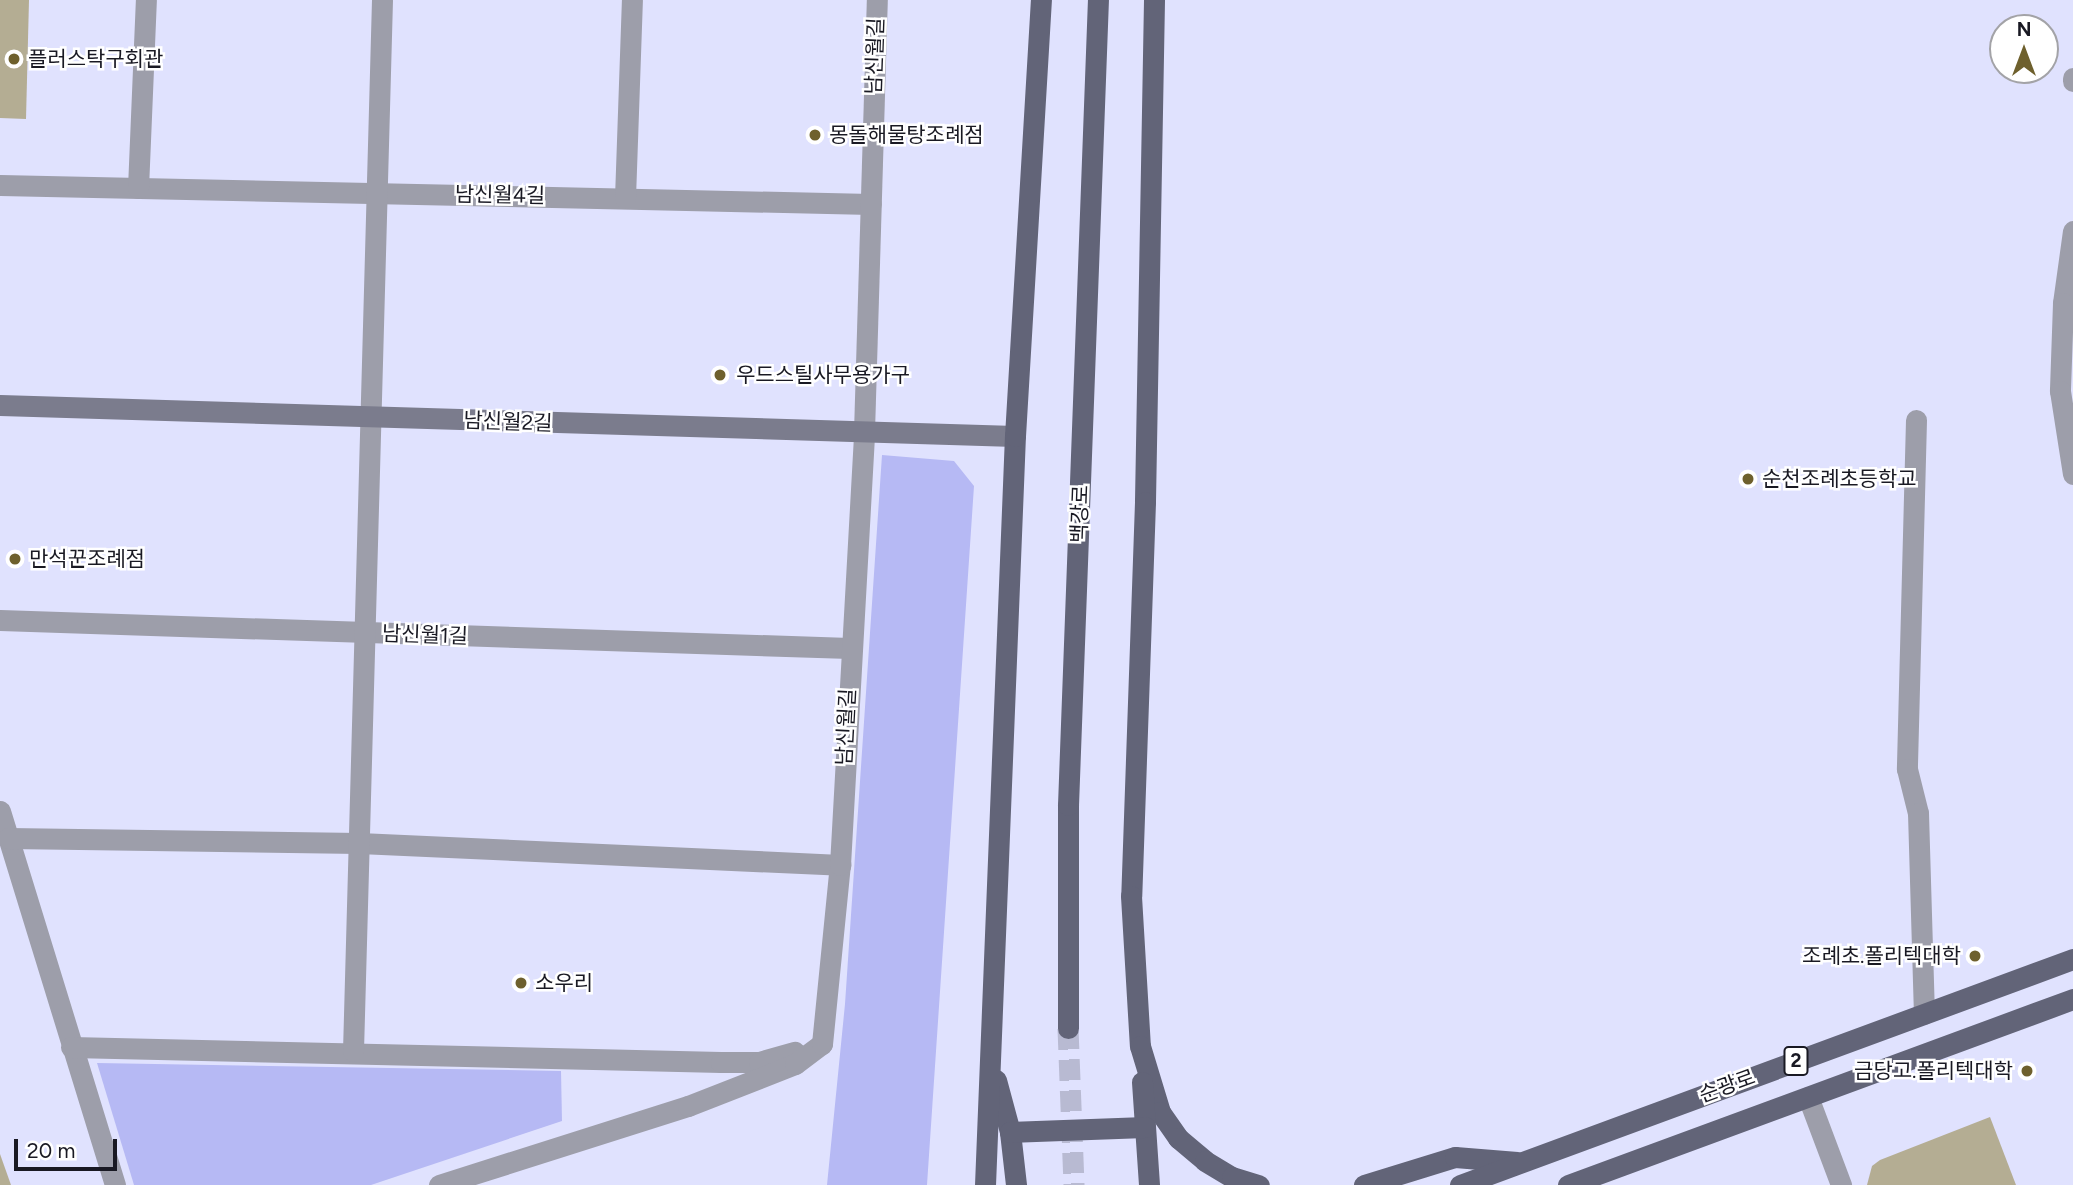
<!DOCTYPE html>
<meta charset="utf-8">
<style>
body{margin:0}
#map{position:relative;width:2073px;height:1185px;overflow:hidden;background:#e0e2fe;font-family:Figtree,"Noto Sans KR",sans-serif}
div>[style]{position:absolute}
.green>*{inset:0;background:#b6b9f4}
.building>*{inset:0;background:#b4ad93}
.primary-tunnel>*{height:21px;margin-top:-10.5px;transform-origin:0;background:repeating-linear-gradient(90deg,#b8bad2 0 21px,transparent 0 31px)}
.street>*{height:21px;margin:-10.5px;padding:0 10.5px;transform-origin:10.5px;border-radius:10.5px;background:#9d9eaa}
.secondary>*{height:21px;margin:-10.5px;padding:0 10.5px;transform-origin:10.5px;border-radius:10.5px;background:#7b7c8d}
.primary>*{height:21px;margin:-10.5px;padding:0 10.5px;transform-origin:10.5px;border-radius:10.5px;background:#626478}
.dots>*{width:19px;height:19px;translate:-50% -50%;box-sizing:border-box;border:4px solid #fff;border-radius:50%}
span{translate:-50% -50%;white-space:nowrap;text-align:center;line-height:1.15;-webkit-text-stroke:5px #fff;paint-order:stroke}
.shield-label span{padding:2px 5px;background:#fff;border:2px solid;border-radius:5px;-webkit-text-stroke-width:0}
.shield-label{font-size:19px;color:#191923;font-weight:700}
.street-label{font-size:21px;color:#191923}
.poi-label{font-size:21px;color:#191923}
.left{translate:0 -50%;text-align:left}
.right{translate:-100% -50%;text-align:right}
.north{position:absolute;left:1989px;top:14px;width:70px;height:70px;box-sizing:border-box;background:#fff;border:2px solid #a3a3a7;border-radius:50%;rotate:0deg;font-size:19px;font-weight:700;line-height:28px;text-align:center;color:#191923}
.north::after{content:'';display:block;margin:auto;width:24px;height:32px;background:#6e602d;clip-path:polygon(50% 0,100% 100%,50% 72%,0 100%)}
.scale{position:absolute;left:14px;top:1139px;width:103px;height:32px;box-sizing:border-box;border:4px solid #191923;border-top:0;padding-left:9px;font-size:21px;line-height:24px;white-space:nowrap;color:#191923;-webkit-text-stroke:5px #fff;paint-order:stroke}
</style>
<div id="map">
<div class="green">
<i style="clip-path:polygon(882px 455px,954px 461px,974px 486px,927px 1185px,827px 1185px,845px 1004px)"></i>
<i style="clip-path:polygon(97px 1063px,561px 1071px,562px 1121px,371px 1185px,134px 1185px)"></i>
</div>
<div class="building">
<i style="clip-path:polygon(0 0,29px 0,26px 119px,0 118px)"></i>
<i style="clip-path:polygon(1990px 1117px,2016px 1185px,1867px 1185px,1872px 1166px,1880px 1160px)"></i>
<i style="clip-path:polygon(0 1154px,11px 1185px,0 1185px)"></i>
</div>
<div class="primary-tunnel">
<i style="left:1068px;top:1028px;width:157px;rotate:87.8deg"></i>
</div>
<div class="street">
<i style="left:2073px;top:78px;width:3px;rotate:90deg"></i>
<i style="left:0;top:185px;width:871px;rotate:1.25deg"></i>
<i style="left:138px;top:188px;width:188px;rotate:-87.6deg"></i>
<i style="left:625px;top:198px;width:198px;rotate:-88deg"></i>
<i style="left:2073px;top:231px;width:73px;rotate:97.9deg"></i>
<i style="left:2063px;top:303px;width:88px;rotate:92deg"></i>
<i style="left:2060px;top:391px;width:84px;rotate:81.1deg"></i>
<i style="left:1916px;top:420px;width:349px;rotate:91.5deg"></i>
<i style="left:1907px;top:769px;width:45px;rotate:76deg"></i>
<i style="left:1918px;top:813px;width:201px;rotate:88.3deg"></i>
<i style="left:0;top:620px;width:850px;rotate:1.89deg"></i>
<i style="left:0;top:811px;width:391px;rotate:72.9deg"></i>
<i style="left:8px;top:838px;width:351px;rotate:0.8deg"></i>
<i style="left:359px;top:843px;width:482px;rotate:2.6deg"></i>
<i style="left:71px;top:1047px;width:650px;rotate:1.32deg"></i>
<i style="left:721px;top:1062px;width:38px"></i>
<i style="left:759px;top:1062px;width:37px;rotate:-16deg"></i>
<i style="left:353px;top:1051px;width:1051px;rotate:-88.42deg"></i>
<i style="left:1808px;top:1097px;width:94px;rotate:69.4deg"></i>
<i style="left:439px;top:1185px;width:261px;rotate:-17.6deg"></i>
<i style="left:688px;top:1106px;width:115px;rotate:-21.4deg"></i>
<i style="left:795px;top:1064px;width:34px;rotate:-37deg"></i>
<i style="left:822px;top:1044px;width:180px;rotate:-84.3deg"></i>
<i style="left:840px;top:865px;width:434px;rotate:-86.8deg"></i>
<i style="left:864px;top:432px;width:432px;rotate:-88.3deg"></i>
</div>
<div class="secondary">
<i style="left:0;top:405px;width:1015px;rotate:1.75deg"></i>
</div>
<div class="primary">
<i style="left:1154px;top:0;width:502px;rotate:91.03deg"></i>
<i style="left:1145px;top:502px;width:394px;rotate:92deg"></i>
<i style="left:1131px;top:896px;width:150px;rotate:86.6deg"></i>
<i style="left:1140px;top:1046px;width:69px;rotate:73.1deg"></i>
<i style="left:1160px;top:1112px;width:32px;rotate:55deg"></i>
<i style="left:1178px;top:1138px;width:35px;rotate:40deg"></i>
<i style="left:1205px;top:1161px;width:31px;rotate:31deg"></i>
<i style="left:1232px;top:1177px;width:28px;rotate:17deg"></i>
<i style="left:1068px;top:1028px;width:223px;rotate:-90deg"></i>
<i style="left:1068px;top:805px;width:806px;rotate:-87.87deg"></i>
<i style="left:996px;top:1080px;width:54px;rotate:74.9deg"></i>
<i style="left:1010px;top:1132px;width:53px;rotate:83.5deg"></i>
<i style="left:1142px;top:1082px;width:103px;rotate:86.1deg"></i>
<i style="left:1010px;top:1132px;width:135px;rotate:-2.1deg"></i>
<i style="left:985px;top:1185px;width:750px;rotate:-87.71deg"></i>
<i style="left:1015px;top:436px;width:437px;rotate:-86.6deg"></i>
<i style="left:1364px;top:1185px;width:95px;rotate:-17.1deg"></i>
<i style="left:1455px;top:1157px;width:62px;rotate:4.6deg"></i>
<i style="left:1460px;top:1185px;width:653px;rotate:-20.24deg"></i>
<i style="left:1568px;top:1185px;width:538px;rotate:-20.22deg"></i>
</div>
<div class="dots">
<i style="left:14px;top:59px;background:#6e602d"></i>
<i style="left:815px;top:135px;background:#6e602d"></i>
<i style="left:720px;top:375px;background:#6e602d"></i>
<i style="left:1748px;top:479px;background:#6e602d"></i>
<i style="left:15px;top:559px;background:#6e602d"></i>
<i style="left:1975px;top:956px;background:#6e602d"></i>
<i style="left:521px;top:983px;background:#6e602d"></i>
<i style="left:2027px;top:1071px;background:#6e602d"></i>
</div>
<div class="shield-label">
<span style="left:1796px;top:1061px">2</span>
</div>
<div class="street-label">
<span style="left:875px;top:56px;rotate:-88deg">남신월길</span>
<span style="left:500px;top:195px;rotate:1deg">남신월4길</span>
<span style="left:508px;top:422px;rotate:2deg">남신월2길</span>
<span style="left:1080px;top:514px;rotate:-88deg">백강로</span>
<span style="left:425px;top:635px;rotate:2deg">남신월1길</span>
<span style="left:846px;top:727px;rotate:-87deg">남신월길</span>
<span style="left:1727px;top:1086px;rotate:-20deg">순광로</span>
</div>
<div class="poi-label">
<span class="left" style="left:28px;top:59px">플러스탁구회관</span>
<span class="left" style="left:829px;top:135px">몽돌해물탕조례점</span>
<span class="left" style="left:736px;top:375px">우드스틸사무용가구</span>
<span class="left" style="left:1762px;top:479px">순천조례초등학교</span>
<span class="left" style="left:29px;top:559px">만석꾼조례점</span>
<span class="right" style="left:1961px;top:956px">조례초.폴리텍대학</span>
<span class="left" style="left:535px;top:983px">소우리</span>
<span class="right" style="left:2013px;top:1071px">금당고.폴리텍대학</span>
</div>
<div class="north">N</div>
<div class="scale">20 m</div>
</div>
